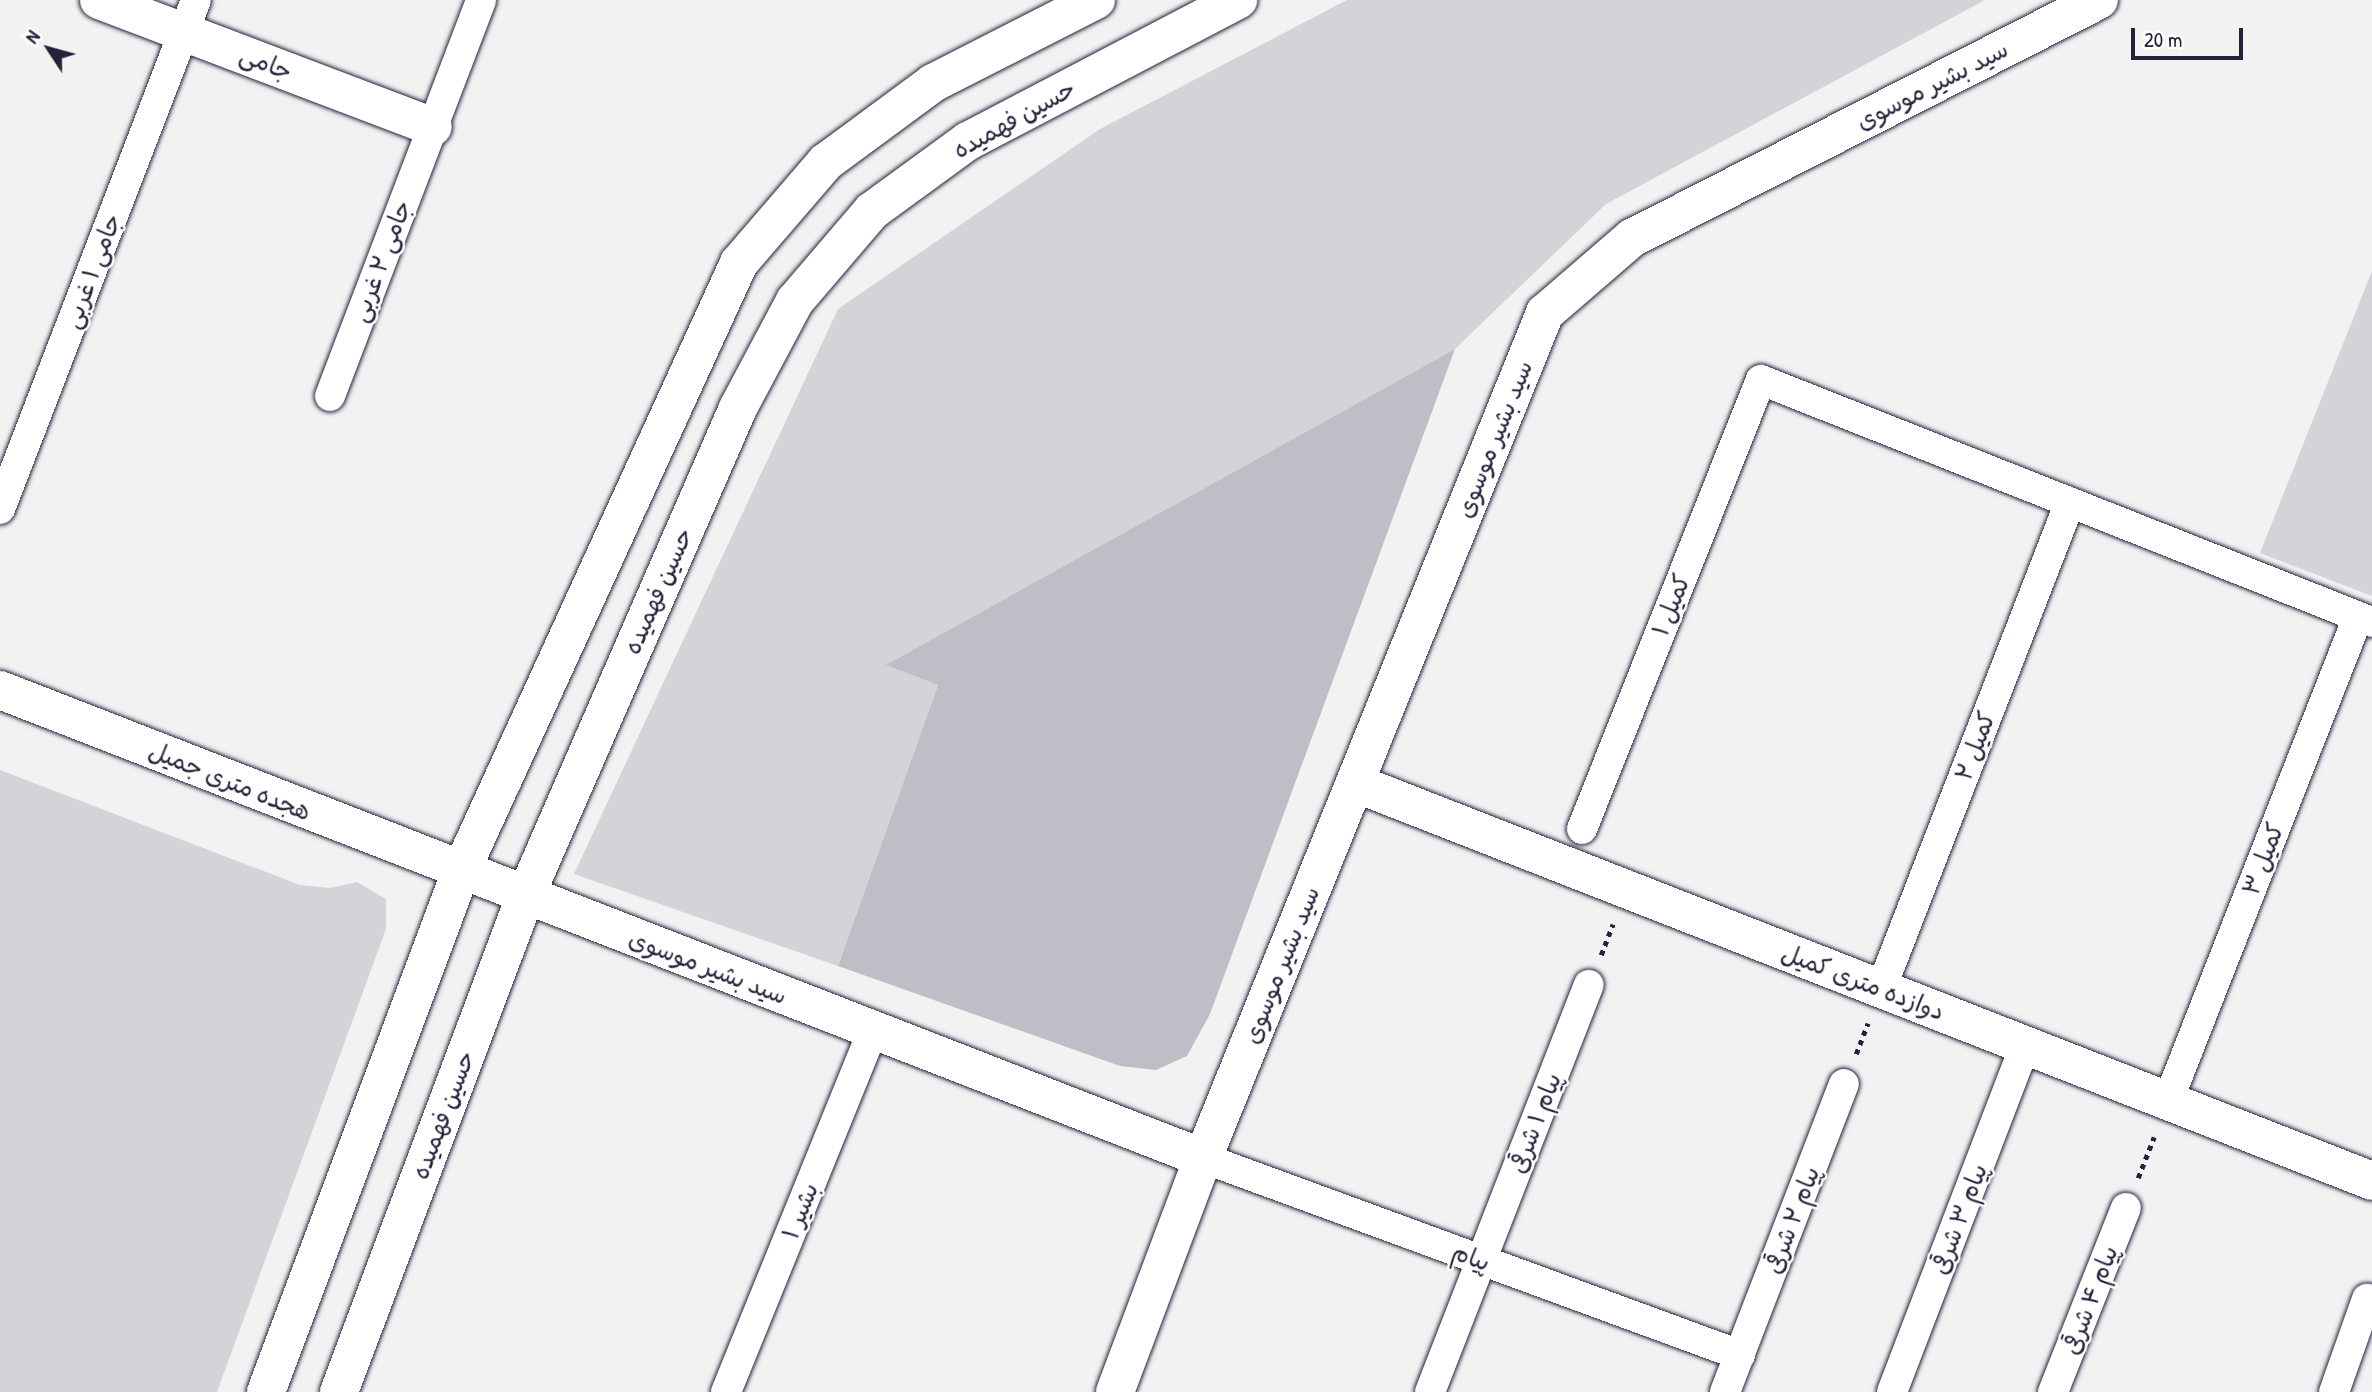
<!DOCTYPE html>
<meta charset="utf-8">
<style>
body{margin:0}
#map{position:relative;width:2372px;height:1392px;overflow:hidden;background:#f2f2f3;font-family:"Patrick Hand","Playpen Sans Arabic",sans-serif}
div>[style]{position:absolute}
.green>*{inset:0;background:#d3d3d8}
.building>*{inset:0;background:#bebec6}
.path>*{height:4.5px;margin-top:-2.25px;transform-origin:0;background:repeating-linear-gradient(90deg,#22223b 0 5px,transparent 0 10px)}
.roads{filter:drop-shadow(0 0 2px #22223b) drop-shadow(0 0 2px #22223b)}
.street>*{height:30px;margin:-15px;padding:0 15px;transform-origin:15px;border-radius:15px;background:#fff}
.secondary>*{height:38px;margin:-19px;padding:0 19px;transform-origin:19px;border-radius:19px;background:#fff}
span{translate:-50% -50%;white-space:nowrap;text-align:center;line-height:1.15;-webkit-text-stroke:5px #fff;paint-order:stroke}
.street-label{font-size:24px;color:#22223b}
.north{position:absolute;left:14px;top:14px;width:70px;height:70px;-webkit-text-stroke:5px #fff;paint-order:stroke;rotate:306deg;font-size:19px;font-weight:700;line-height:28px;text-align:center;color:#22223b}
.north::after{content:'';display:block;margin:auto;width:24px;height:32px;background:#22223b;clip-path:polygon(50% 0,100% 100%,50% 72%,0 100%)}
.scale{position:absolute;left:2131px;top:28px;width:112px;height:32px;box-sizing:border-box;border:4px solid #22223b;border-top:0;padding-left:9px;font-size:21px;line-height:24px;white-space:nowrap;color:#22223b;-webkit-text-stroke:5px #fff;paint-order:stroke}
</style>
<div id="map">
<div class="green">
<i style="clip-path:polygon(1347px 0,1985px 0,1606px 204px,1455px 349px,887px 665px,938px 685px,838px 966px,574px 874px,838px 309px,1100px 129px)"></i>
<i style="clip-path:polygon(2372px 271px,2372px 596px,2260px 553px)"></i>
<i style="clip-path:polygon(0 770px,300px 885px,330px 888px,357px 882px,386px 899px,386px 929px,217px 1392px,0 1392px)"></i>
</div>
<div class="building">
<i style="clip-path:polygon(1455px 349px,1210px 1014px,1187px 1056px,1156px 1070px,1120px 1066px,838px 966px,938px 685px,886px 665px)"></i>
</div>
<div class="path">
<i style="left:1601px;top:955px;width:33px;rotate:-69deg"></i>
<i style="left:1856px;top:1054px;width:33px;rotate:-69deg"></i>
<i style="left:2138px;top:1178px;width:44px;rotate:-68.7deg"></i>
</div>
<div class="roads">
<div class="street">
<i style="left:330px;top:396px;width:424px;rotate:-69.1deg"></i>
<i style="left:0;top:509px;width:545px;rotate:-68.94deg"></i>
<i style="left:1582px;top:829px;width:483px;rotate:-68.3deg"></i>
<i style="left:1761px;top:380px;width:657px;rotate:21.61deg"></i>
<i style="left:1881px;top:989px;width:522px;rotate:-68.79deg"></i>
<i style="left:2168px;top:1101px;width:520px;rotate:-68.57deg"></i>
<i style="left:1203px;top:1158px;width:572px;rotate:20.15deg"></i>
<i style="left:726px;top:1392px;width:391px;rotate:-67.9deg"></i>
<i style="left:1430px;top:1392px;width:437px;rotate:-68.7deg"></i>
<i style="left:1725px;top:1392px;width:330px;rotate:-68.9deg"></i>
<i style="left:1892px;top:1392px;width:372px;rotate:-69deg"></i>
<i style="left:2053px;top:1392px;width:198px;rotate:-68.4deg"></i>
<i style="left:2334px;top:1392px;width:99px;rotate:-70.5deg"></i>
</div>
<div class="secondary">
<i style="left:99px;top:0;width:357px;rotate:20.8deg"></i>
<i style="left:0;top:690px;width:1291px;rotate:21.26deg"></i>
<i style="left:1355px;top:783px;width:1092px;rotate:21.37deg"></i>
<i style="left:266px;top:1392px;width:556px;rotate:-69.48deg"></i>
<i style="left:461px;top:871px;width:669px;rotate:-65.43deg"></i>
<i style="left:739px;top:263px;width:133px;rotate:-49.3deg"></i>
<i style="left:826px;top:162px;width:133px;rotate:-36.4deg"></i>
<i style="left:933px;top:83px;width:183px;rotate:-27deg"></i>
<i style="left:339px;top:1392px;width:529px;rotate:-69.41deg"></i>
<i style="left:525px;top:897px;width:533px;rotate:-66.46deg"></i>
<i style="left:738px;top:408px;width:121px;rotate:-62deg"></i>
<i style="left:795px;top:301px;width:118px;rotate:-49.5deg"></i>
<i style="left:872px;top:211px;width:119px;rotate:-36.1deg"></i>
<i style="left:968px;top:141px;width:305px;rotate:-27.6deg"></i>
<i style="left:1115px;top:1392px;width:250px;rotate:-69.4deg"></i>
<i style="left:1203px;top:1158px;width:912px;rotate:-67.97deg"></i>
<i style="left:1545px;top:313px;width:115px;rotate:-40.8deg"></i>
<i style="left:1632px;top:238px;width:524px;rotate:-27.01deg"></i>
</div>
</div>
<div class="street-label">
<span style="left:266px;top:63px;rotate:21deg">جامی</span>
<span style="left:1932px;top:85px;rotate:-27deg">سید بشیر موسوی</span>
<span style="left:1014px;top:119px;rotate:-29deg">حسین فهمیده</span>
<span style="left:381px;top:261px;rotate:-69deg">جامی ۲ غربی</span>
<span style="left:92px;top:271px;rotate:-69deg">جامی ۱ غربی</span>
<span style="left:1494px;top:439px;rotate:-68deg">سید بشیر موسوی</span>
<span style="left:658px;top:591px;rotate:-66deg">حسین فهمیده</span>
<span style="left:1671px;top:605px;rotate:-68deg">کمیل ۱</span>
<span style="left:1975px;top:746px;rotate:-69deg">کمیل ۲</span>
<span style="left:230px;top:781px;rotate:22deg">هجده متری جمیل</span>
<span style="left:2263px;top:859px;rotate:-69deg">کمیل ۳</span>
<span style="left:1281px;top:965px;rotate:-68deg">سید بشیر موسوی</span>
<span style="left:708px;top:967px;rotate:21deg">سید بشیر موسوی</span>
<span style="left:1863px;top:982px;rotate:21deg">دوازده متری کمیل</span>
<span style="left:443px;top:1115px;rotate:-69deg">حسین فهمیده</span>
<span style="left:1535px;top:1123px;rotate:-69deg">پیام ۱ شرقی</span>
<span style="left:800px;top:1211px;rotate:-68deg">بشیر ۱</span>
<span style="left:1959px;top:1219px;rotate:-69deg">پیام ۳ شرقی</span>
<span style="left:1792px;top:1220px;rotate:-69deg">پیام ۲ شرقی</span>
<span style="left:1471px;top:1257px;rotate:20deg">پیام</span>
<span style="left:2090px;top:1300px;rotate:-69deg">پیام ۴ شرقی</span>
</div>
<div class="north">N</div>
<div class="scale">20 m</div>
</div>
